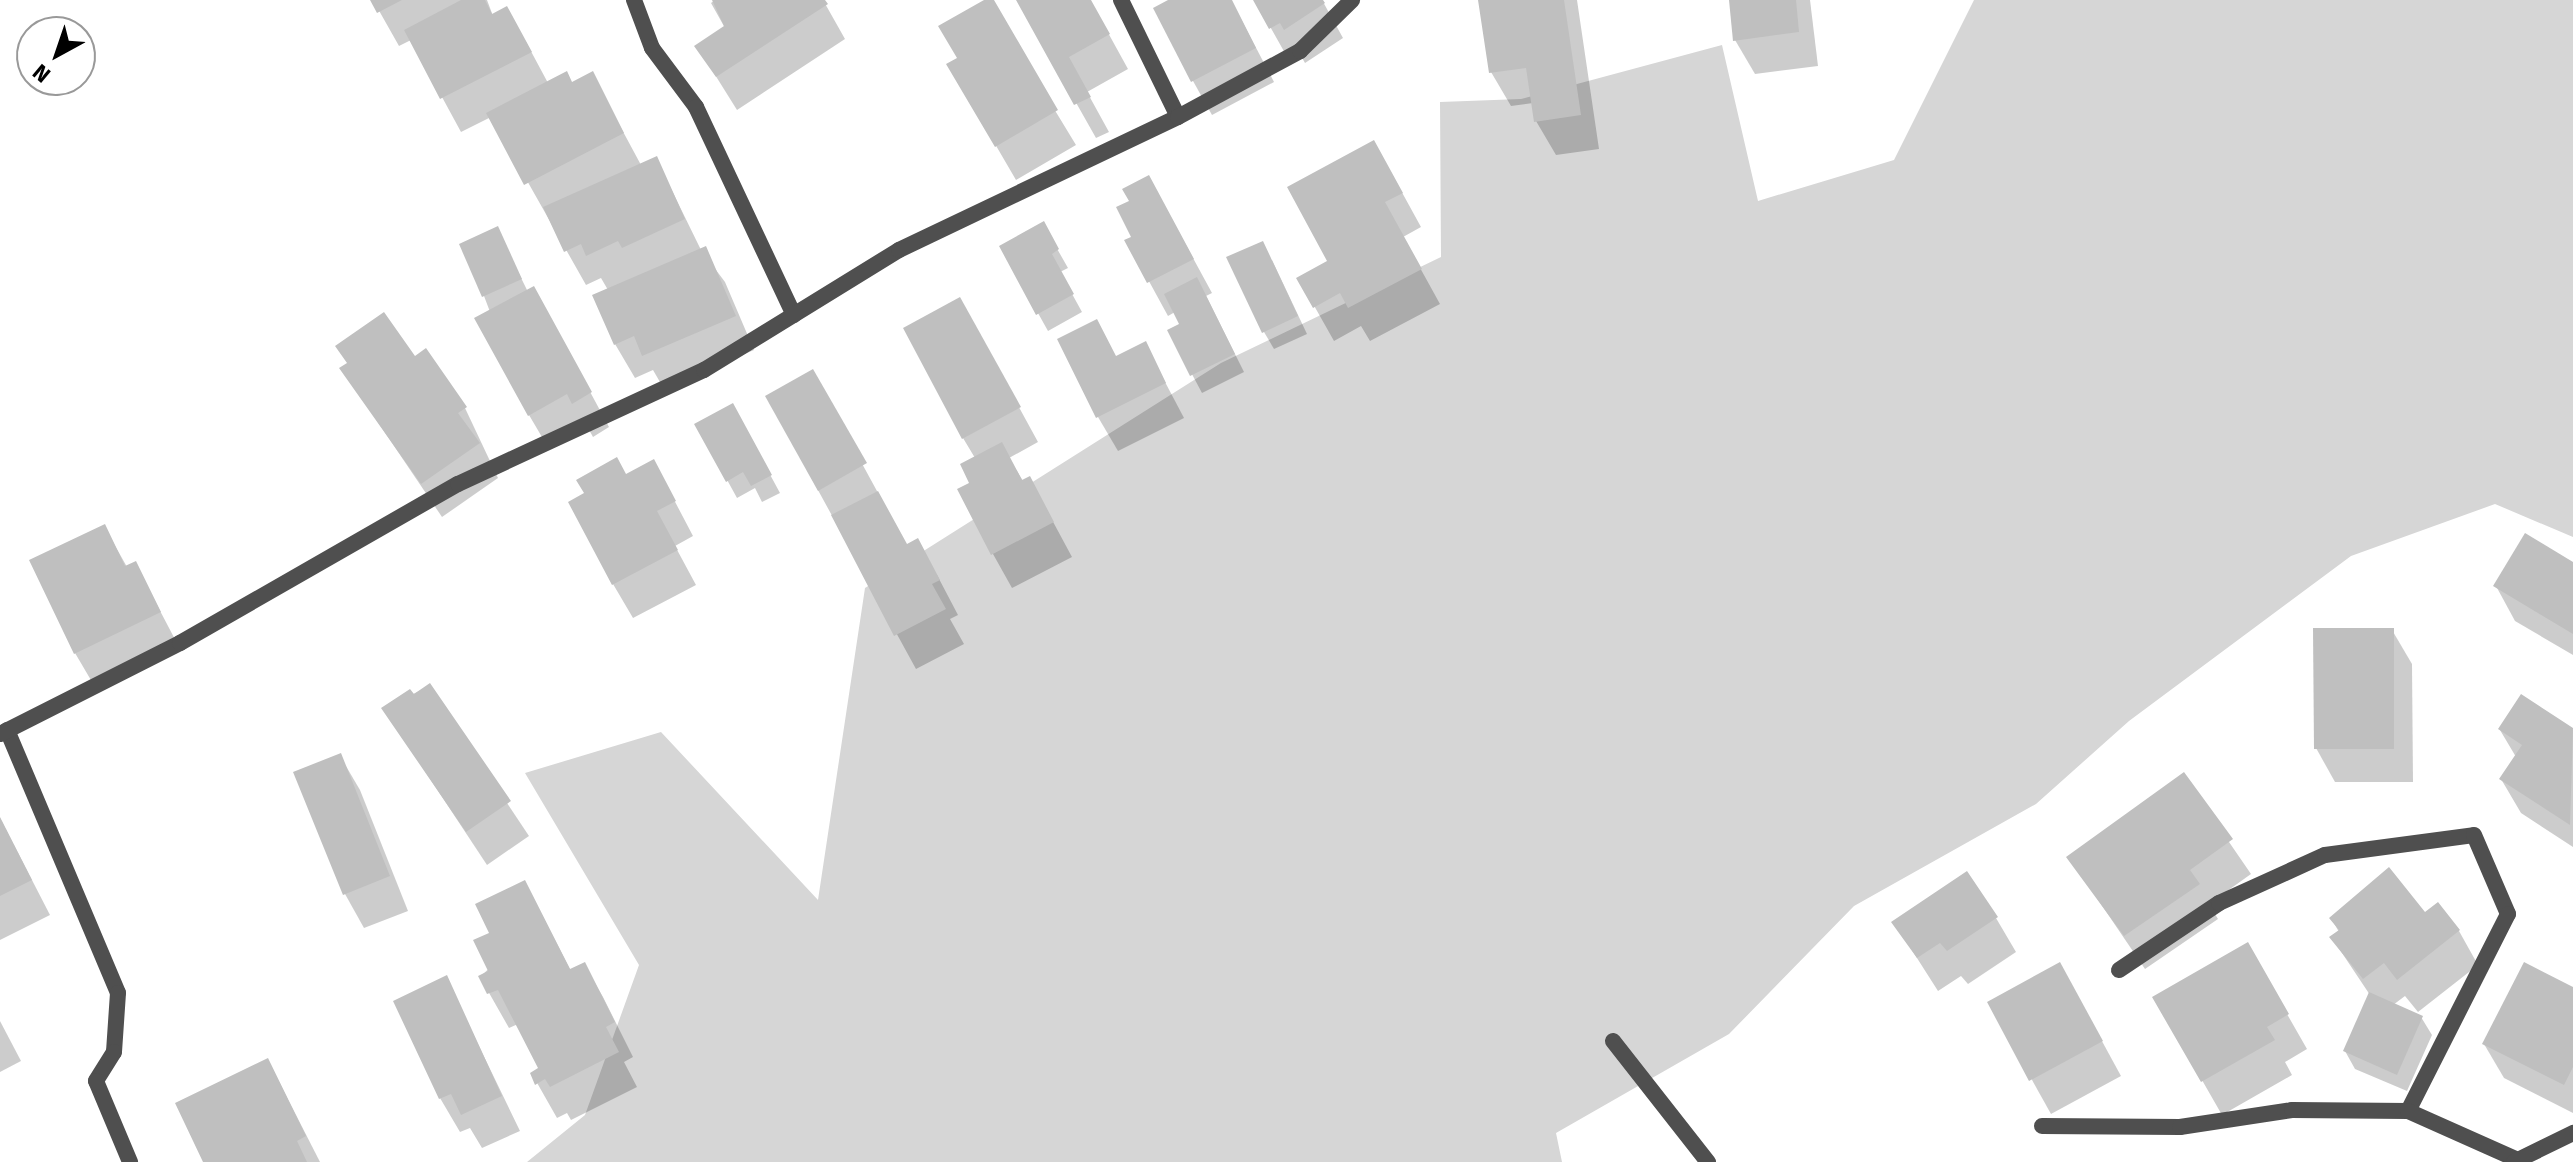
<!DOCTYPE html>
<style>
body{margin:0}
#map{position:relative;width:2573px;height:1162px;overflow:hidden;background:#fff;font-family:"Fira Sans",sans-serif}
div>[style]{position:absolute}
.green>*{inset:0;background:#d6d6d6}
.shadow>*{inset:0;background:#0003}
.building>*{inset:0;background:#bfbfbf}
.street>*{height:16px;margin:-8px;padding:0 8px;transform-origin:8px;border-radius:8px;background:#4f4f4f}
span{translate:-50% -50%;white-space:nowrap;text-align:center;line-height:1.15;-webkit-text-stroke:6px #fff;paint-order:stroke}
.north{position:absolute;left:16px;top:16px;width:80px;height:80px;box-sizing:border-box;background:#fff;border:2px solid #999;border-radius:50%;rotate:220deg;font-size:22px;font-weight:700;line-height:32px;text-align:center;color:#000}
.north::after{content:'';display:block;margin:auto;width:28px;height:36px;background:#000;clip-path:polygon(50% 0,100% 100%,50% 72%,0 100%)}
</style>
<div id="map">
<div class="green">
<i style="clip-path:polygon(1974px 0,2573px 0,2573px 537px,2495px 504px,2351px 556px,2129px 721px,2036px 804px,1854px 906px,1729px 1034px,1556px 1133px,1562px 1162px,527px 1162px,585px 1115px,639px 965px,525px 773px,661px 732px,818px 900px,865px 588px,1221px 363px,1441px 257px,1440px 102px,1521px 99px,1722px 45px,1758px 201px,1894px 160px)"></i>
</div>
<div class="shadow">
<i style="clip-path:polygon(373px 0,487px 0,493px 16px,526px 42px,548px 83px,572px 84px,592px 74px,641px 165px,656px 158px,701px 250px,725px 282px,754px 350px,664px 389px,653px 370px,635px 378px,615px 344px,608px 290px,601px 278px,586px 285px,491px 117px,461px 132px,411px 40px,399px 46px)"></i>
<i style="clip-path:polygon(715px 0,823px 0,845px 39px,737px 110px,697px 46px,725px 28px,711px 3px)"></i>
<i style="clip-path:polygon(988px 0,1076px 145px,1016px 180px,949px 65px,959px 59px)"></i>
<i style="clip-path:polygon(1018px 0,1090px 0,1128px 69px,1087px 92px,1109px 132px,1096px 138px)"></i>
<i style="clip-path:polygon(1172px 0,1231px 0,1274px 82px,1212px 115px,1193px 81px)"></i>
<i style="clip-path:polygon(1255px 0,1322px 0,1343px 38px,1305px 63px,1301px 56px,1290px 62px)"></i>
<i style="clip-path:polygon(1480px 0,1577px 0,1599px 149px,1556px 155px,1536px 121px,1533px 103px,1511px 106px,1491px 72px)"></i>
<i style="clip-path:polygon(1731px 0,1810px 0,1818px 66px,1755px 74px,1735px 40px)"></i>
<i style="clip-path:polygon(1393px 176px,1421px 227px,1403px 237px,1440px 304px,1370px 341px,1361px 326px,1334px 341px,1299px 279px,1330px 262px)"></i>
<i style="clip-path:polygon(1168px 212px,1212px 293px,1206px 296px,1244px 372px,1202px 393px,1169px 331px,1182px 325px,1175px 312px,1168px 316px,1127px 241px)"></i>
<i style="clip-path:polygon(1043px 224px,1068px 268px,1060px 272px,1082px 312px,1048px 331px,1001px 247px)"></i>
<i style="clip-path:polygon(497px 229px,528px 292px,553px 323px,609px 427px,593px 437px,588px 428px,549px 449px,529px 415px,484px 296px)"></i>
<i style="clip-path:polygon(1272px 260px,1307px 334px,1274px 349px,1264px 332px)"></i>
<i style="clip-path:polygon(979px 334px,1038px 442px,1009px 458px,1023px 481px,1030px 479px,1072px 557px,1012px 588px,993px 554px,972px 484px,975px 458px,963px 438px)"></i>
<i style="clip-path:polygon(1145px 344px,1184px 418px,1118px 451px,1098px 417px,1117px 358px)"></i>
<i style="clip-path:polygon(414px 359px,465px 408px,498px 478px,442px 517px,342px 369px)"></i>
<i style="clip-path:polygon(812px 372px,907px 546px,937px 575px,958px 615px,950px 619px,964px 644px,916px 669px,767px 397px)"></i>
<i style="clip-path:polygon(742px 423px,780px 493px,762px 502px,755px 488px,737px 498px,697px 425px)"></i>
<i style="clip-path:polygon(626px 476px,672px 496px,693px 536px,675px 546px,696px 585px,633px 618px,613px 584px)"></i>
<i style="clip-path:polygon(104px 526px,127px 567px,135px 563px,179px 647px,95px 687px,75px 653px)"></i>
<i style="clip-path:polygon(2573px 564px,2573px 655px,2515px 621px,2496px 586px)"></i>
<i style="clip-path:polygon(2392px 630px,2412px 664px,2413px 782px,2335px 782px,2316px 748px)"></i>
<i style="clip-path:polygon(429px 686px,529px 836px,487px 865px,384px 709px)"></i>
<i style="clip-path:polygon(2522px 696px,2573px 730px,2573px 847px,2521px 813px,2501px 779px,2516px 757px,2500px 730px)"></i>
<i style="clip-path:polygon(340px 756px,360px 790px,408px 911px,364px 928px,345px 894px)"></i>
<i style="clip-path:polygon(2183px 775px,2251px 874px,2209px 904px,2218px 919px,2145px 969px,2069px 857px)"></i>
<i style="clip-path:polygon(0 818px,50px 915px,0 940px)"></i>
<i style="clip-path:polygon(2425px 915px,2459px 931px,2478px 965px,2418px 1012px,2405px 996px,2393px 1005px,2421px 1017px,2432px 1035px,2407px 1091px,2355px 1069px,2345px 1051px,2370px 995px,2332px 938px,2339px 932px,2331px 918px)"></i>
<i style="clip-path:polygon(543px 917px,571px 971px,584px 964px,603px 997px,633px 1057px,624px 1062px,637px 1087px,571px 1120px,567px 1113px,557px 1118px,532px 1074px,541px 1069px,518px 1024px,509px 1028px,480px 977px)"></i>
<i style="clip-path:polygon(1996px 918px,2016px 952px,1968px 984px,1961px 976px,1938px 991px,1894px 922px)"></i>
<i style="clip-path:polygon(2247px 944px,2307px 1049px,2285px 1062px,2292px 1075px,2222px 1115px,2155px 998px)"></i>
<i style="clip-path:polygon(446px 978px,520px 1131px,482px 1148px,470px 1128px,460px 1132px,440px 1098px)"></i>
<i style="clip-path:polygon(2573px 990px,2573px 1113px,2504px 1078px,2484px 1044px)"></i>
<i style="clip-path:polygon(2079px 999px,2121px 1076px,2051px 1114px,1989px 1003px)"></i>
<i style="clip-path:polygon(0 1021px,21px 1061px,0 1072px)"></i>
<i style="clip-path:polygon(268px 1060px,320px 1162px,205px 1162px)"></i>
</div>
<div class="building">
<i style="clip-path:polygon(370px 0,402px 0,377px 13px)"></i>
<i style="clip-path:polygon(461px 0,485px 0,492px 14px,507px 6px,532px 52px,440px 99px,404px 30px)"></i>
<i style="clip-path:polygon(712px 0,825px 0,828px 4px,716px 77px,694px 46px,724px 26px)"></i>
<i style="clip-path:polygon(984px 0,994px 0,1058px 110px,995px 147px,946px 64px,957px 58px,938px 26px)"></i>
<i style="clip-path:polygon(1016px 0,1091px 0,1110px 34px,1069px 57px,1091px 97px,1074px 105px)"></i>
<i style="clip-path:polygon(1168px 0,1232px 0,1256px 48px,1191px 82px,1153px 8px)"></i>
<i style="clip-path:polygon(1253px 0,1323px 0,1325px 3px,1284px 30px,1280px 23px,1269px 29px)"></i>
<i style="clip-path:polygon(1478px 0,1564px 0,1581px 115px,1534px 122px,1526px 68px,1489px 73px)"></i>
<i style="clip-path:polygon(1729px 0,1796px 0,1799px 32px,1733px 41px)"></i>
<i style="clip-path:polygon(567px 71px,572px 82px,593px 71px,624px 133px,524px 185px,486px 113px)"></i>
<i style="clip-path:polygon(1374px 140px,1403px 193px,1385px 202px,1422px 269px,1348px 308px,1340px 293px,1313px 308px,1296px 278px,1327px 261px,1287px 187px)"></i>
<i style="clip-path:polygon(657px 156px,685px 219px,622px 248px,618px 241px,586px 256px,581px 244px,564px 252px,543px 207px)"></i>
<i style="clip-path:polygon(1149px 175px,1194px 259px,1147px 283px,1124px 240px,1131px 237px,1116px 207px,1129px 201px,1122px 189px)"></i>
<i style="clip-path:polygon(1044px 221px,1059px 249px,1052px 254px,1074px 294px,1036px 315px,999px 246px)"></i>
<i style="clip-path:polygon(498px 226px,522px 279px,482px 297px,459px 244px)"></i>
<i style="clip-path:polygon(1263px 241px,1298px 316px,1262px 333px,1226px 257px)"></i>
<i style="clip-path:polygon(706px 246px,736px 316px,642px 356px,634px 336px,614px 345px,592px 295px)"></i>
<i style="clip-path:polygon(1197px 277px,1235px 354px,1190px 376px,1167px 330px,1179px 324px,1164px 294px)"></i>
<i style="clip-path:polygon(534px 286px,592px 392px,572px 404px,567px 394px,528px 416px,474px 318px)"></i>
<i style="clip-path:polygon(960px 297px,1021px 407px,962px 439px,903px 328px)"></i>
<i style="clip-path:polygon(384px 312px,415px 356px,426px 348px,467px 407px,458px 413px,480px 443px,421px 484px,339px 368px,347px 363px,335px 346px)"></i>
<i style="clip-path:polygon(1097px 319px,1116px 356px,1146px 341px,1166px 383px,1096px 418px,1057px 339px)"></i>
<i style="clip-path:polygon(813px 369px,867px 463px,818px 491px,765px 396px)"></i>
<i style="clip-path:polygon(733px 403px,772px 475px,751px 486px,743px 472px,726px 482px,694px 424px)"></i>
<i style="clip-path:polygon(1002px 442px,1022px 480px,1030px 476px,1054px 522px,991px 555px,957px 489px,969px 483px,960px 464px)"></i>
<i style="clip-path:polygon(617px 457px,626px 474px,654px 459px,676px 501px,657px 511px,678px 550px,612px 585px,568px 502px,584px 493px,576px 480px)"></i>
<i style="clip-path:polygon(878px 491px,907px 544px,918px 538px,940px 580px,932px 584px,946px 609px,894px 636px,831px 515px)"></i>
<i style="clip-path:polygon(105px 524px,125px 566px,136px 561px,161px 612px,74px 654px,29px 560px)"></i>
<i style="clip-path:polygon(2525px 533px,2573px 562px,2573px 634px,2493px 586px)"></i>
<i style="clip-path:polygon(2313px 628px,2394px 628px,2394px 749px,2314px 749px)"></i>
<i style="clip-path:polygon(430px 683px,511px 801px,466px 832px,381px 708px,410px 689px,414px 694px)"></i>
<i style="clip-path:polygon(2521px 694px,2573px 728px,2570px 825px,2499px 779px,2522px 745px,2498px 729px)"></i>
<i style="clip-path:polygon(341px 753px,390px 876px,343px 895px,293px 772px)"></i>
<i style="clip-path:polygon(2184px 772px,2233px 839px,2190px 870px,2200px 884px,2124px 936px,2066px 857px)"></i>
<i style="clip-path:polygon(0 817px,32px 880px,0 896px)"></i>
<i style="clip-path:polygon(2389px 867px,2425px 912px,2438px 902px,2460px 930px,2397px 980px,2384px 963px,2363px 979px,2329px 937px,2339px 930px,2329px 918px)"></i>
<i style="clip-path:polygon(1967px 871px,1998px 917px,1947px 951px,1940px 943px,1917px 958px,1891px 922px)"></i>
<i style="clip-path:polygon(525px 880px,570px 969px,585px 962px,615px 1022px,606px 1027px,619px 1052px,550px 1087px,545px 1079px,535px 1085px,530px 1073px,538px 1068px,498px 990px,487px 994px,478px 976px,488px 971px,473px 940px,489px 933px,475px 904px)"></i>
<i style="clip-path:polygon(2248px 942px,2289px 1014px,2267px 1027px,2275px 1040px,2201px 1082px,2152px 997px)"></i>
<i style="clip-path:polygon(2060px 962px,2103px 1041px,2029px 1081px,1987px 1002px)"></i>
<i style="clip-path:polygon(2524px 962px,2573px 987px,2573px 1067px,2564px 1085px,2482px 1044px)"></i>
<i style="clip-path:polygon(447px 975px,502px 1096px,461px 1115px,451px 1094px,439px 1099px,393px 1001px)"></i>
<i style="clip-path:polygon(2369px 992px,2423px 1016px,2397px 1075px,2343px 1051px)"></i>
<i style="clip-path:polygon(268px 1058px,306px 1136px,297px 1141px,307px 1162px,203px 1162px,175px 1103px)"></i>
</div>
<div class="street">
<i style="left:634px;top:0;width:51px;rotate:69.4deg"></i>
<i style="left:652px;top:48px;width:74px;rotate:53.3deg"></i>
<i style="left:696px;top:107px;width:230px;rotate:64.8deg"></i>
<i style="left:1121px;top:0;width:130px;rotate:64deg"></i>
<i style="left:7px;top:730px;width:285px;rotate:67.1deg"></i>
<i style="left:118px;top:993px;width:59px;rotate:93.9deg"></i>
<i style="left:114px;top:1052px;width:34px;rotate:122deg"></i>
<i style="left:96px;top:1081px;width:88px;rotate:67.2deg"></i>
<i style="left:0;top:734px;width:202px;rotate:-26.8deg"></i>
<i style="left:180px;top:643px;width:320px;rotate:-29.8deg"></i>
<i style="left:458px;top:484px;width:271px;rotate:-24.9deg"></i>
<i style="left:704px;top:370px;width:229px;rotate:-31.6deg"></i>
<i style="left:899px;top:250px;width:309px;rotate:-25.5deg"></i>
<i style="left:1178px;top:117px;width:139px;rotate:-28.4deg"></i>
<i style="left:1300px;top:51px;width:73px;rotate:-44.4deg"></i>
<i style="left:2119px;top:970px;width:120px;rotate:-33.8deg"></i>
<i style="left:2219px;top:903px;width:116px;rotate:-24.4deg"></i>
<i style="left:2325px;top:855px;width:150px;rotate:-7.6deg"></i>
<i style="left:2474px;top:835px;width:86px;rotate:66.7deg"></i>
<i style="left:2508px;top:914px;width:221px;rotate:116.9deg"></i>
<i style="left:1613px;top:1041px;width:154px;rotate:51.9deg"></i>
<i style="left:2042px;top:1126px;width:138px;rotate:0.4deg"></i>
<i style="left:2180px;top:1127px;width:113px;rotate:-8.6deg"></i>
<i style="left:2292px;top:1110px;width:116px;rotate:0.5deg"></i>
<i style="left:2408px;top:1111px;width:118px;rotate:24deg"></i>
<i style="left:2514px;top:1162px;width:66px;rotate:-26.2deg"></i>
</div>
<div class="north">N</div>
</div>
